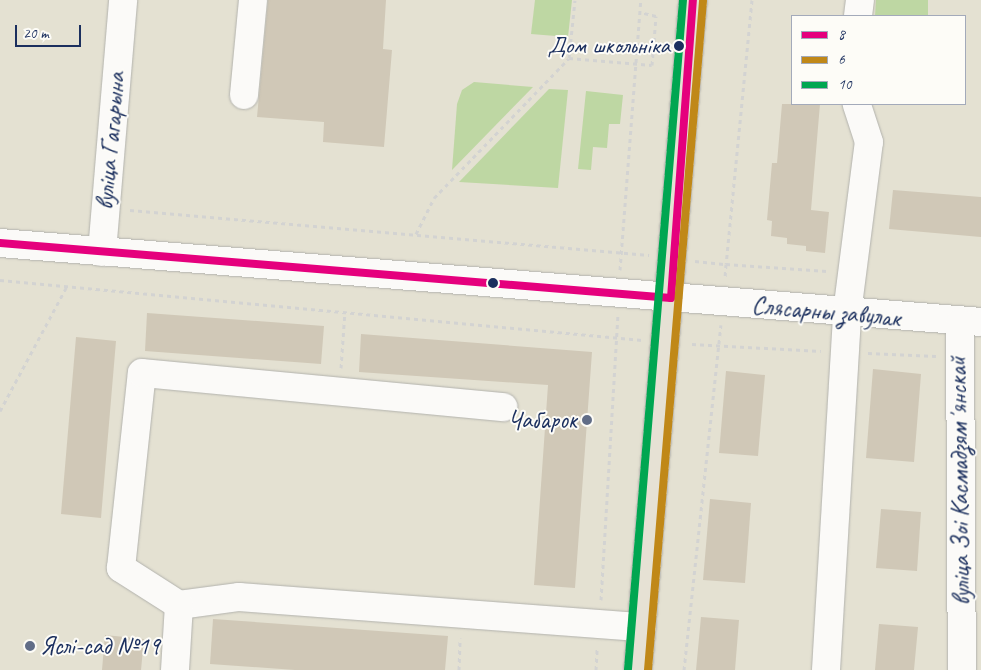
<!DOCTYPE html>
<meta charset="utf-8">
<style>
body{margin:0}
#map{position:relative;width:981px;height:670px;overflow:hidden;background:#e4e1d2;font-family:Caveat,sans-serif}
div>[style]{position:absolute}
.green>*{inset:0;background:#bed7a3}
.building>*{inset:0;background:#d0c8b7}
.path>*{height:3px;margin-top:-1.5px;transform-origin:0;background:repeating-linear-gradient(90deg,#d3d3d2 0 4px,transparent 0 8px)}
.roads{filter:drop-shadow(0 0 1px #b2b2ad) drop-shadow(0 0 1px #b2b2ad)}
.minor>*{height:28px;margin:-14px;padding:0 14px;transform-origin:14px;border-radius:14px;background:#fbfaf8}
.major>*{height:28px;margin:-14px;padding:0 14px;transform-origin:14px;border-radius:14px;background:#e6e1d4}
.bus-1>*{height:8px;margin:-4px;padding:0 4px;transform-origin:4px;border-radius:4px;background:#e5007d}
.bus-2>*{height:8px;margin:-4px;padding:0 4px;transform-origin:4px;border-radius:4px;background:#c08818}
.bus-3>*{height:8px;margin:-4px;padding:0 4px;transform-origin:4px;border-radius:4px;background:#00a651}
.dots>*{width:14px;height:14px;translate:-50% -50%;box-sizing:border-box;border:2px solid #fdfcf7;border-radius:50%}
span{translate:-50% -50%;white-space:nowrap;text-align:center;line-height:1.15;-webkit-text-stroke:4px #fdfcf7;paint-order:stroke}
.bus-label{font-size:24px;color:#1b2f5e}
.right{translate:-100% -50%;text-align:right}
.street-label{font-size:25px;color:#1b2f5e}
.poi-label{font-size:25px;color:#1b2f5e}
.left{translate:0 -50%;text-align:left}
.legend{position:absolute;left:791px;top:15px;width:175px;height:90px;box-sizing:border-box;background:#fdfcf7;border:1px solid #a3aaba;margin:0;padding:6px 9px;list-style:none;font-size:15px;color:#1b2f5e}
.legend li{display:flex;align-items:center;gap:10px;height:25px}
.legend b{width:25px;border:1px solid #a3aaba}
.scale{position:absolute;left:15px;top:25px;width:66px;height:22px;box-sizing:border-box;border:2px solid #1b2f5e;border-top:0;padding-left:6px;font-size:15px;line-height:18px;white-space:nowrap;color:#1b2f5e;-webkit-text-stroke:4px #fdfcf7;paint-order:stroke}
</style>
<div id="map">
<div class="green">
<i style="clip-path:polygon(535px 0,572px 0,568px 37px,531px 34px)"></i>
<i style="clip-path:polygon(876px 0,928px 0,928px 16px,875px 16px)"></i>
<i style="clip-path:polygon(474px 82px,533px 87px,452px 170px,457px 104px,462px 90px)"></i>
<i style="clip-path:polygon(549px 89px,568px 90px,558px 188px,459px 182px)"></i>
<i style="clip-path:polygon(586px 91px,623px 95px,620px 124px,609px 124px,607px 148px,593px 147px,591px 170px,578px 169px)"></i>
</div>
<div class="building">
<i style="clip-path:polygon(268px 0,386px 0,383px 49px,392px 50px,384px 147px,323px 142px,324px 122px,257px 117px)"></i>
<i style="clip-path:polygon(782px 104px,820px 104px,811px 210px,829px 212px,825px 253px,806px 251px,806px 246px,787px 244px,787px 238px,771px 236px,772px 221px,767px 220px,772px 163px,777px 163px)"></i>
<i style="clip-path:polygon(893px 190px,981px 197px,981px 237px,889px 229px)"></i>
<i style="clip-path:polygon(147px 313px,324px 326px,321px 364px,145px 351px)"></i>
<i style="clip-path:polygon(361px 334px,592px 352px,575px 588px,534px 585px,548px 385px,359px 372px)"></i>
<i style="clip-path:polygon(76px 337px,116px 341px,101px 518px,61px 514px)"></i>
<i style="clip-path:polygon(873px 369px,921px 374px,914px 462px,866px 458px)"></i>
<i style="clip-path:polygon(726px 371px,765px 375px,758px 456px,719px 453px)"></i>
<i style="clip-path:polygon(710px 499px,751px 503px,745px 583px,703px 580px)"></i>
<i style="clip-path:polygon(881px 509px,921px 512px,917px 571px,876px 568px)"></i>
<i style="clip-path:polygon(701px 617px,739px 620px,735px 670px,696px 670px)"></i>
<i style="clip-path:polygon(213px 619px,448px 636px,445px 670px,295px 670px,210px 664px)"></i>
<i style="clip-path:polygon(879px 624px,918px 627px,914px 670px,875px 670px)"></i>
<i style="clip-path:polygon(105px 635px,144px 639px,141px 670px,102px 670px)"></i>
</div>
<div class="path">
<i style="left:752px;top:0;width:265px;rotate:95.6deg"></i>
<i style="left:726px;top:264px;width:101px;rotate:4deg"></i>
<i style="left:569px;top:58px;width:83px;rotate:4.8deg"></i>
<i style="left:652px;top:65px;width:49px;rotate:-85.3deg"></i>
<i style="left:656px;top:16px;width:16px;rotate:-166deg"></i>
<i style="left:130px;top:210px;width:521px;rotate:4.96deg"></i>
<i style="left:416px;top:234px;width:40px;rotate:-63.4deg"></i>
<i style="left:434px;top:198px;width:194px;rotate:-46deg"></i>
<i style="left:569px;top:58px;width:58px;rotate:-84.1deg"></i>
<i style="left:695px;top:261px;width:31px;rotate:6deg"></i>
<i style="left:726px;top:264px;width:13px;rotate:94deg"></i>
<i style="left:620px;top:270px;width:271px;rotate:-85.6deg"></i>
<i style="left:0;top:280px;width:645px;rotate:5.34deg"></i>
<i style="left:692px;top:344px;width:129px;rotate:3.1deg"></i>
<i style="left:868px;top:353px;width:68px;rotate:2.5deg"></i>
<i style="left:341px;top:368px;width:57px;rotate:-86deg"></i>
<i style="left:0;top:411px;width:142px;rotate:-61.8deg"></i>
<i style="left:601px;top:600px;width:285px;rotate:-86.6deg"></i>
<i style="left:459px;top:670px;width:32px;rotate:-88deg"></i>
<i style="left:596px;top:670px;width:22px;rotate:-87deg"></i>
<i style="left:684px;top:670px;width:347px;rotate:-83.9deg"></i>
</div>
<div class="roads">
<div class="minor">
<i style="left:858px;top:16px;width:16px;rotate:-83deg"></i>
<i style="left:244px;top:95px;width:95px;rotate:-84.6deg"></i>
<i style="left:0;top:243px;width:984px;rotate:4.6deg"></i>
<i style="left:102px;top:252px;width:253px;rotate:-85.2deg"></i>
<i style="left:960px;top:323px;width:347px;rotate:89.7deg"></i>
<i style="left:179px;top:605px;width:61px;rotate:-7.6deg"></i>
<i style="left:239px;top:597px;width:404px;rotate:4.3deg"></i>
<i style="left:175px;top:670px;width:65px;rotate:-86.5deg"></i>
<i style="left:179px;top:605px;width:69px;rotate:-147.5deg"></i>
<i style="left:121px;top:568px;width:196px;rotate:-83.9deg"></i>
<i style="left:142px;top:373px;width:363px;rotate:5.4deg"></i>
<i style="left:826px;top:670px;width:358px;rotate:-86.6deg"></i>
<i style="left:847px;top:313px;width:172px;rotate:-82.7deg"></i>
<i style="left:869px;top:142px;width:40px;rotate:-108deg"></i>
</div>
<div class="major">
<i style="left:638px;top:670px;width:672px;rotate:-85.31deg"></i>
</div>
</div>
<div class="bus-1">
<i style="left:0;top:243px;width:673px;rotate:4.69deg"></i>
<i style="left:671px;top:298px;width:299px;rotate:-85.8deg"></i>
</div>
<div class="bus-2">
<i style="left:648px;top:670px;width:671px;rotate:-85.3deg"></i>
</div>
<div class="bus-3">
<i style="left:628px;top:669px;width:671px;rotate:-85.3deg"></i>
</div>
<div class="dots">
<i style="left:679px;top:46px;background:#1b2f5e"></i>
<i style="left:493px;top:283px;background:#1b2f5e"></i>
<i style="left:587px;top:420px;background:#616d87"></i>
<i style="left:30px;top:646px;background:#616d87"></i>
</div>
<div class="bus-label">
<span class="right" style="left:670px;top:46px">Дом школьніка</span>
</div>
<div class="street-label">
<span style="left:111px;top:141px;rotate:-85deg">вуліца Гагарына</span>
<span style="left:826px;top:312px;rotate:5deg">Слясарны завулак</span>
<span style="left:960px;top:481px;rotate:-91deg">вуліца Зоі Касмадзямʼянскай</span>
</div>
<div class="poi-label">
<span class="right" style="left:577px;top:420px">Чабарок</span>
<span class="left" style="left:40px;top:646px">Яслі-сад №19</span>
</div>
<ul class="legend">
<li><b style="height:6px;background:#e5007d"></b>8</li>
<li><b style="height:6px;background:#c08818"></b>6</li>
<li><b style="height:6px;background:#00a651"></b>10</li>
</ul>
<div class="scale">20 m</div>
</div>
